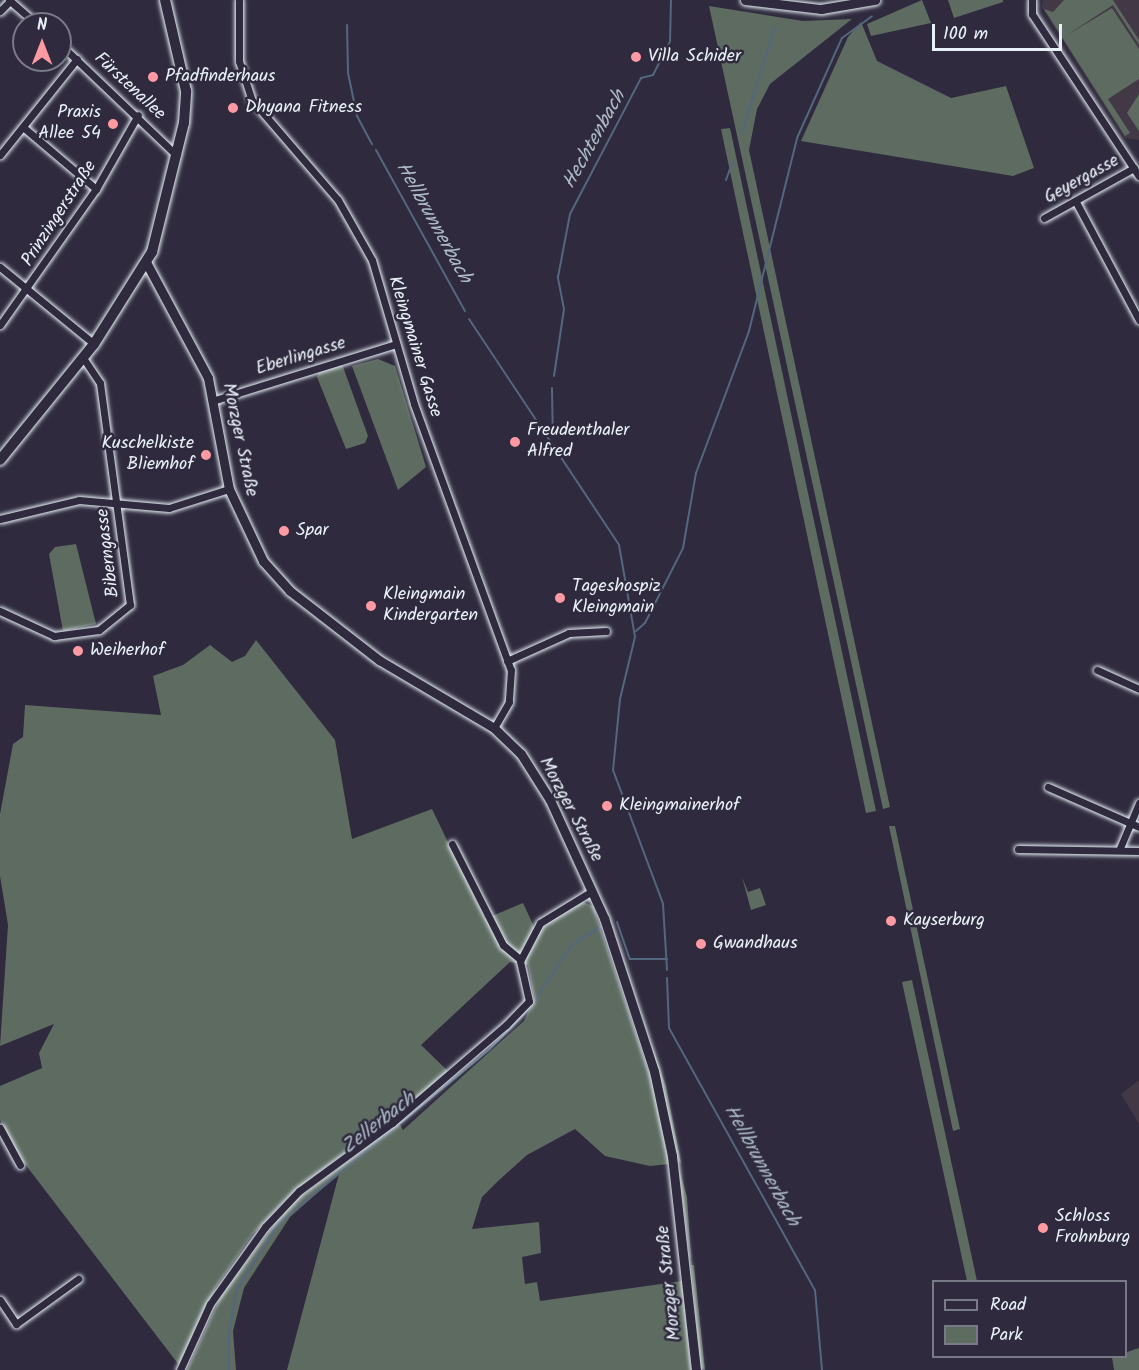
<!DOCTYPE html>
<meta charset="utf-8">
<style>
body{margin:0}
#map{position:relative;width:1139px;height:1370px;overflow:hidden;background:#2f2a3d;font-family:Kalam,sans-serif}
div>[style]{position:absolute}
.built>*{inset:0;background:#423846}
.green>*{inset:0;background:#5e6b61}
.stream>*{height:2px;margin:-1px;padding:0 1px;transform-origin:1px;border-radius:1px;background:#53677e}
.roads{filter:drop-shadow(0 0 2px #e8f1f8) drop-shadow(0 0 2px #e8f1f8)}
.minor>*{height:7px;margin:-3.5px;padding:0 3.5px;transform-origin:3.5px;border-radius:3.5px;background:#2f2a3d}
.tertiary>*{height:9px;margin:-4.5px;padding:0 4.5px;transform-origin:4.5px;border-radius:4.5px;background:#2f2a3d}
.secondary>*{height:10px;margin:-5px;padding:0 5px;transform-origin:5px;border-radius:5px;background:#2f2a3d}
.dots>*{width:16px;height:16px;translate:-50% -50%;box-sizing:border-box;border:3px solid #2f2a3d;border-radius:50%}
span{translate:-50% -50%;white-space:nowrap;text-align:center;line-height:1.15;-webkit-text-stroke:5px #2f2a3d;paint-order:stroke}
.poi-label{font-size:18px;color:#e8f1f8}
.left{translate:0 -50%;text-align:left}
.right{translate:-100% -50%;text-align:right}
.street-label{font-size:18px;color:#e8f1f8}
.water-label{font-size:20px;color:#acbac7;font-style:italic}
.legend{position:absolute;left:932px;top:1280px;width:195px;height:78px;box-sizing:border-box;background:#2f2a3d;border:2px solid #797a88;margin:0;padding:8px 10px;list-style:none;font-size:18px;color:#e8f1f8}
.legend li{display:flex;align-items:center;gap:12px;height:30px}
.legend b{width:30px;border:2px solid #797a88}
.north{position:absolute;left:12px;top:12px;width:60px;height:60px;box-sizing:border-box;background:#2f2a3d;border:2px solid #797a88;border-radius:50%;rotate:0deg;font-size:16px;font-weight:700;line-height:24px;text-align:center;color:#e8f1f8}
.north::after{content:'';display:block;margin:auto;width:21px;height:27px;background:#ff9aa2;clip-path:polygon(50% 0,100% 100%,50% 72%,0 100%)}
.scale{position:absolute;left:932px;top:24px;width:130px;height:27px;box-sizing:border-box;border:3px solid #e8f1f8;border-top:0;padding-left:8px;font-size:18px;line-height:21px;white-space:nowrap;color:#e8f1f8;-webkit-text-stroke:4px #2f2a3d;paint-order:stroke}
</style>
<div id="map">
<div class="built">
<i style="clip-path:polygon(1043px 0,1139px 0,1139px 140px,1125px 138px,1042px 8px)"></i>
<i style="clip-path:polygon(1139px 1080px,1139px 1124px,1121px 1094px)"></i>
</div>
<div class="green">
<i style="clip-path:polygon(922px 0,931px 23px,871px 36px,867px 24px)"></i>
<i style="clip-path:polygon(948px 0,1003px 0,1003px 2px,954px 18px)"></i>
<i style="clip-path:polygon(1064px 0,1113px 0,1139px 40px,1139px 45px,1113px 5px,1067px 35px,1112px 8px,1139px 49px,1139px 79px,1108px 99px,1130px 133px,1125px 136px,1044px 9px,1053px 12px)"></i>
<i style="clip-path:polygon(709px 6px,803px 21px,852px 19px,770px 84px,757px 109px,749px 150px,890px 807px,883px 809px)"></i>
<i style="clip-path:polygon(861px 22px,877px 61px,951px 98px,1006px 86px,1034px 168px,1013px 176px,801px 141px,848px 37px)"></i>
<i style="clip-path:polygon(1139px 94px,1139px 131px,1127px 113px)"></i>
<i style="clip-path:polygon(730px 128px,876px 811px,866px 813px,721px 129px)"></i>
<i style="clip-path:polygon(378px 359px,395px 366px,426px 467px,398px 490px,352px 366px)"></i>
<i style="clip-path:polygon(342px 364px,368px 436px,365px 443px,346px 449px,317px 377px,319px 371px)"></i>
<i style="clip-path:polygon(76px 544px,96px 624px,63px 631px,49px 554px,55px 547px)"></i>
<i style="clip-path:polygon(256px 640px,335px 740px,352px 839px,432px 809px,485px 919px,523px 903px,537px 933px,562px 911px,583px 902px,593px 906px,652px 1082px,669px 1164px,650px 1166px,605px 1156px,575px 1129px,527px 1155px,498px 1181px,482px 1197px,472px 1229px,539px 1222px,541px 1253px,522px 1257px,525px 1284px,537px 1282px,540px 1301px,682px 1281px,691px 1370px,287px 1370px,339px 1174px,290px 1217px,244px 1288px,233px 1331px,236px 1370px,187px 1370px,221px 1296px,288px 1206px,399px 1123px,403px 1130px,524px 1021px,534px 998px,528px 965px,510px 962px,421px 1045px,450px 1073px,293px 1192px,252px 1235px,216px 1287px,179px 1365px,15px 1151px,0 1120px,0 1086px,42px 1068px,39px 1053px,54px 1024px,0 1046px,8px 925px,0 876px,0 814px,13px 744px,23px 737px,25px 705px,161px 715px,153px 676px,183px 665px,210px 645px,232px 662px,245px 656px)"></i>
<i style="clip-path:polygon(889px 826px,895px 826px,960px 1129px,953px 1131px)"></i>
<i style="clip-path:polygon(742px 877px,748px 892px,760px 888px,766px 905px,751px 910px)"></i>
<i style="clip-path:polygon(912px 980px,977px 1281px,967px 1281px,902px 982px)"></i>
<i style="clip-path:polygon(651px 1044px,666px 1086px,681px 1163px,677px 1161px)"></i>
<i style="clip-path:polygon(679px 1169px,687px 1197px,691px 1258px,690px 1257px)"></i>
<i style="clip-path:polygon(691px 1265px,694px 1265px,705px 1370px,701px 1368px)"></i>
<i style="clip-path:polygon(1139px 1348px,1139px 1370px,1114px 1370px,1112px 1357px)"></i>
</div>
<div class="stream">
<i style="left:347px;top:25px;width:48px;rotate:88.8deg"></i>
<i style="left:348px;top:73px;width:44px;rotate:78.2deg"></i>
<i style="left:357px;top:116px;width:32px;rotate:62deg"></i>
<i style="left:742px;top:132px;width:110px;rotate:-72.6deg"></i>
<i style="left:376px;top:150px;width:184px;rotate:61.1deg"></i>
<i style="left:726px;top:180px;width:20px;rotate:-70deg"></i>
<i style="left:469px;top:319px;width:271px;rotate:56.4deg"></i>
<i style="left:619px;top:545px;width:93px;rotate:80.1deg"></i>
<i style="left:635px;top:637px;width:64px;rotate:103.6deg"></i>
<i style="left:620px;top:699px;width:71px;rotate:95.6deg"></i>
<i style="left:613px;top:770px;width:143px;rotate:69.5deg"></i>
<i style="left:663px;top:904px;width:66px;rotate:86.5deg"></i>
<i style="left:554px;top:376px;width:68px;rotate:-81.5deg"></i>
<i style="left:564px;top:309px;width:33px;rotate:-101deg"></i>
<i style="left:558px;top:277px;width:64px;rotate:-79.2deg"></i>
<i style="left:570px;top:214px;width:153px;rotate:-62.4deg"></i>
<i style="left:641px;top:78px;width:12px;rotate:-14deg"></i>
<i style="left:653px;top:75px;width:38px;rotate:-63deg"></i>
<i style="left:670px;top:41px;width:41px;rotate:-88.6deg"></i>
<i style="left:552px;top:388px;width:39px;rotate:89deg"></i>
<i style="left:636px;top:631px;width:12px;rotate:-42deg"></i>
<i style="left:645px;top:623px;width:84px;rotate:-63.1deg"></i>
<i style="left:683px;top:548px;width:76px;rotate:-80.2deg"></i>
<i style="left:696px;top:473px;width:152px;rotate:-69.5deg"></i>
<i style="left:749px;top:331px;width:199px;rotate:-76deg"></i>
<i style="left:797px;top:138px;width:110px;rotate:-65.8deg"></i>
<i style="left:842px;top:38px;width:37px;rotate:-36deg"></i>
<i style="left:617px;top:922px;width:39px;rotate:71deg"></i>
<i style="left:630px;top:959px;width:37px"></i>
<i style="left:667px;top:978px;width:50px;rotate:87.7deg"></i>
<i style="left:669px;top:1028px;width:300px;rotate:60.9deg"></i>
<i style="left:815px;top:1290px;width:80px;rotate:85deg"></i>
<i style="left:229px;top:1370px;width:38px;rotate:-90deg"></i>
<i style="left:229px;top:1332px;width:44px;rotate:-79.5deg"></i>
<i style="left:237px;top:1289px;width:77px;rotate:-57.8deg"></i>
<i style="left:278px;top:1224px;width:273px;rotate:-39.5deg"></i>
<i style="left:489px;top:1050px;width:56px;rotate:-45.7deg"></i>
<i style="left:528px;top:1010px;width:77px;rotate:-56.1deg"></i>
<i style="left:571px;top:946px;width:35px;rotate:-33deg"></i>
</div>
<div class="roads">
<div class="minor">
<i style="left:9px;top:0;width:37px;rotate:41deg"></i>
<i style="left:239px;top:0;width:61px;rotate:90deg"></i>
<i style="left:239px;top:61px;width:40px;rotate:72deg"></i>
<i style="left:251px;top:99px;width:133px;rotate:49.3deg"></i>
<i style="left:338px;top:200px;width:69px;rotate:60.5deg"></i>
<i style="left:372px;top:260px;width:150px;rotate:73.7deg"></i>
<i style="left:414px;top:404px;width:283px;rotate:70deg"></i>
<i style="left:511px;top:670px;width:32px;rotate:94deg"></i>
<i style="left:509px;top:702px;width:30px;rotate:120deg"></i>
<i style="left:1032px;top:0;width:14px;rotate:90deg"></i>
<i style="left:1032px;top:14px;width:194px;rotate:56.6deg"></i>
<i style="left:0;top:11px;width:14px;rotate:-45deg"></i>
<i style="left:60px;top:44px;width:161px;rotate:43.7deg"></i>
<i style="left:23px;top:127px;width:96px;rotate:40.3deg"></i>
<i style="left:0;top:155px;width:123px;rotate:-51.3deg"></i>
<i style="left:1076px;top:202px;width:134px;rotate:61.9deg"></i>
<i style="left:1044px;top:218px;width:103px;rotate:-29.1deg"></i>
<i style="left:0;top:267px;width:122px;rotate:39.3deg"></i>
<i style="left:0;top:325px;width:166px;rotate:-54.8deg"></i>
<i style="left:96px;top:189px;width:85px;rotate:-60.4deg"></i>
<i style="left:215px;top:400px;width:189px;rotate:-17.2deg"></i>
<i style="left:0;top:519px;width:81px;rotate:-13.5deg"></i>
<i style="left:79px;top:500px;width:90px;rotate:5.1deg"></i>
<i style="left:169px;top:508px;width:63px;rotate:-17.6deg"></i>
<i style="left:0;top:611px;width:60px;rotate:24.8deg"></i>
<i style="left:54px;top:636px;width:45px;rotate:-7.6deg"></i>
<i style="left:99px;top:630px;width:40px;rotate:-39deg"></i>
<i style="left:130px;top:605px;width:224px;rotate:-97.7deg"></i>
<i style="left:100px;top:383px;width:30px;rotate:-124deg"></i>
<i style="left:507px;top:661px;width:68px;rotate:-24.3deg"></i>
<i style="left:569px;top:633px;width:37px;rotate:-3deg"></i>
<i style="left:1097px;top:670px;width:46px;rotate:24.3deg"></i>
<i style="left:1048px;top:787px;width:99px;rotate:23.7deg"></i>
<i style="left:452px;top:844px;width:113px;rotate:63.2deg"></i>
<i style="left:503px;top:945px;width:23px;rotate:40deg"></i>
<i style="left:1120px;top:848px;width:49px;rotate:-67.1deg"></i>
<i style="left:1018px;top:849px;width:121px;rotate:0.9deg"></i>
<i style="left:0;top:1128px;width:42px;rotate:61.6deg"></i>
<i style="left:0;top:1300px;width:29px;rotate:56deg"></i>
<i style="left:16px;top:1324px;width:77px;rotate:-36deg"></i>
<i style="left:180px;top:1370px;width:72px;rotate:-65.6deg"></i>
<i style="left:210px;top:1304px;width:95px;rotate:-54.5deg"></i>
<i style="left:265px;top:1227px;width:50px;rotate:-46.6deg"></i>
<i style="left:299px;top:1191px;width:115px;rotate:-36.2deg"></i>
<i style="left:392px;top:1123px;width:150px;rotate:-40.7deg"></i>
<i style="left:506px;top:1025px;width:33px;rotate:-46deg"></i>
<i style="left:529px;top:1001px;width:41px;rotate:-102.7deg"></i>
<i style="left:520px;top:961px;width:43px;rotate:-62.2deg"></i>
<i style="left:540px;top:923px;width:61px;rotate:-31.6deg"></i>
</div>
<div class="tertiary">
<i style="left:745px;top:0;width:77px;rotate:6.8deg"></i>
<i style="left:821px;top:9px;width:55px;rotate:-9.5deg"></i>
<i style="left:147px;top:264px;width:129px;rotate:61.8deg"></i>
<i style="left:208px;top:378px;width:113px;rotate:79.3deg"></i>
<i style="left:229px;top:489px;width:80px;rotate:64.7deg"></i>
<i style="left:263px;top:561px;width:40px;rotate:48deg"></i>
<i style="left:290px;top:591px;width:113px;rotate:37.8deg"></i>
<i style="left:379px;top:660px;width:134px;rotate:30.6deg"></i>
<i style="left:494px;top:728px;width:37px;rotate:44deg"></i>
<i style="left:521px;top:754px;width:54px;rotate:57.8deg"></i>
<i style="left:550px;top:800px;width:130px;rotate:65.4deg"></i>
<i style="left:604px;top:918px;width:161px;rotate:71.9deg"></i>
<i style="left:654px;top:1071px;width:87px;rotate:78deg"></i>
<i style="left:672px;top:1156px;width:215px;rotate:83.6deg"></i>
</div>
<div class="secondary">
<i style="left:0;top:460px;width:149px;rotate:-51deg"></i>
<i style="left:94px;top:344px;width:109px;rotate:-57.8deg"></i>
<i style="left:152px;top:252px;width:133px;rotate:-76.1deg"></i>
<i style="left:184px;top:123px;width:32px;rotate:-86deg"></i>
<i style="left:186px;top:91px;width:93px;rotate:-103deg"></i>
</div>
</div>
<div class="dots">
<i style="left:636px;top:57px;background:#ff9aa2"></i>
<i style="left:153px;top:77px;background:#ff9aa2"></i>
<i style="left:233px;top:108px;background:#ff9aa2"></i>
<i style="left:113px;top:124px;background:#ff9aa2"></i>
<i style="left:515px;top:442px;background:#ff9aa2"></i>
<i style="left:206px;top:455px;background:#ff9aa2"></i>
<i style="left:284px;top:531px;background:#ff9aa2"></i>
<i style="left:560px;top:598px;background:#ff9aa2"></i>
<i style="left:371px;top:606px;background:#ff9aa2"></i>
<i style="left:78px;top:651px;background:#ff9aa2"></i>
<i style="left:607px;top:806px;background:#ff9aa2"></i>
<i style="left:891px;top:921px;background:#ff9aa2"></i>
<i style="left:701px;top:944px;background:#ff9aa2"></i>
<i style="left:1043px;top:1228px;background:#ff9aa2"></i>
</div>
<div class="poi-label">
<span class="left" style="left:648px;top:57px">Villa Schider</span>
<span class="left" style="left:165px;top:77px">Pfadfinderhaus</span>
<span class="left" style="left:245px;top:108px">Dhyana Fitness</span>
<span class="right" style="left:101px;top:124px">Praxis<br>Allee 54</span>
<span class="left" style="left:527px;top:442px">Freudenthaler<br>Alfred</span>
<span class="right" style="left:194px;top:455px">Kuschelkiste<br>Bliemhof</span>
<span class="left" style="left:296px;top:531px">Spar</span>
<span class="left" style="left:572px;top:598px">Tageshospiz<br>Kleingmain</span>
<span class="left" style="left:383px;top:606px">Kleingmain<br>Kindergarten</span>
<span class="left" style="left:90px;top:651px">Weiherhof</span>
<span class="left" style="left:619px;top:806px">Kleingmainerhof</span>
<span class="left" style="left:903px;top:921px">Kayserburg</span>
<span class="left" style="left:713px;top:944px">Gwandhaus</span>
<span class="left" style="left:1055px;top:1228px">Schloss<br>Frohnburg</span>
</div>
<div class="street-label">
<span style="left:129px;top:87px;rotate:43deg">Fürstenallee</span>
<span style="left:1082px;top:180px;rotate:-29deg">Geyergasse</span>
<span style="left:60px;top:214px;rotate:-57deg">Prinzingerstraße</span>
<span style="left:414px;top:347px;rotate:73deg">Kleingmainer Gasse</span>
<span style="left:301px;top:357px;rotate:-17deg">Eberlingasse</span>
<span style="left:239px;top:440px;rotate:78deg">Morzger Straße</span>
<span style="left:109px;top:553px;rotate:-97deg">Biberngasse</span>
<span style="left:570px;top:810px;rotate:62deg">Morzger Straße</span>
<span style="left:670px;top:1283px;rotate:-96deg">Morzger Straße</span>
</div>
<div class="water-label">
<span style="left:595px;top:140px;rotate:-61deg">Hechtenbach</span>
<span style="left:433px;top:223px;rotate:61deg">Hellbrunnerbach</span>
<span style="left:379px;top:1124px;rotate:-38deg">Zellerbach</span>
<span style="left:761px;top:1166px;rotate:61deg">Hellbrunnerbach</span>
</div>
<ul class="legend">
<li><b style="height:8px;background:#2f2a3d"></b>Road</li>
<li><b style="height:16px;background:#5e6b61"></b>Park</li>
</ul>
<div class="north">N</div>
<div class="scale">100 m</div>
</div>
